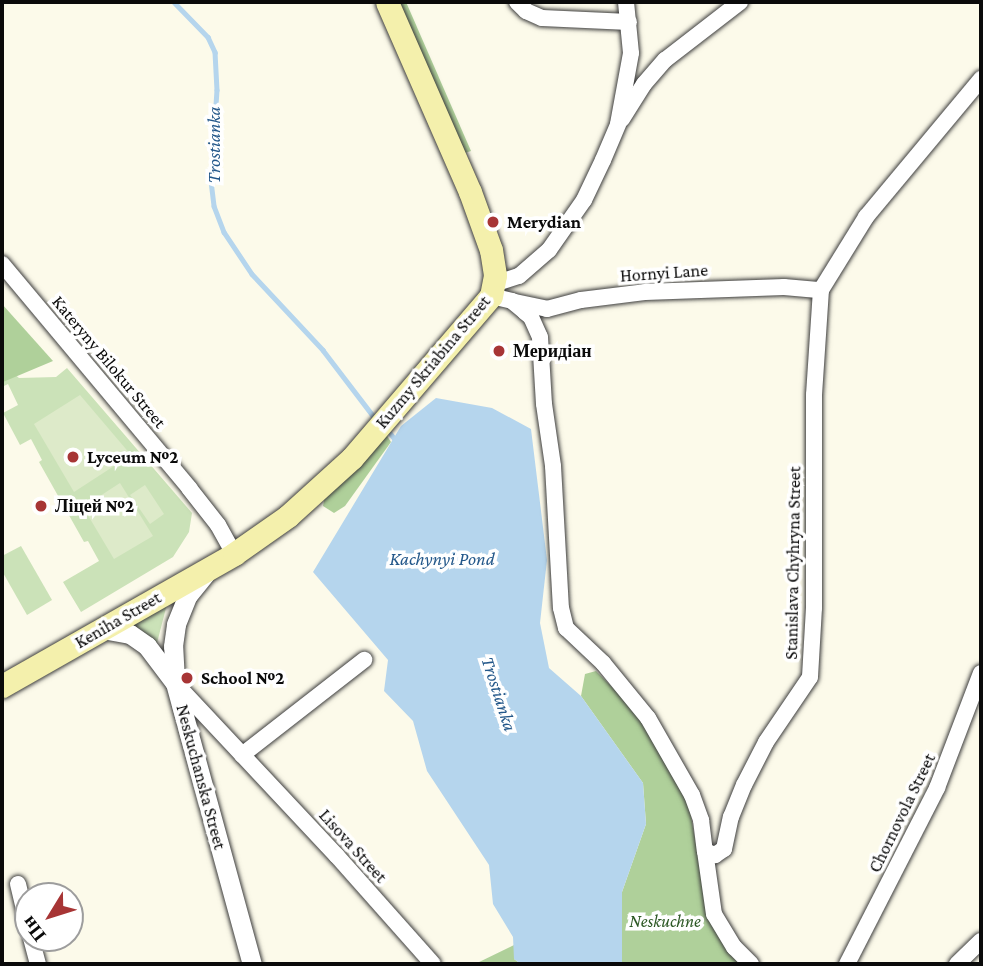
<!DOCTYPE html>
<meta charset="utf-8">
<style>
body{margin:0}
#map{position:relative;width:983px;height:966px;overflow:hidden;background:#fcfaea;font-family:"Crimson Pro",serif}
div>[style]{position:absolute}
.green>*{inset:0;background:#cbe2b8}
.forest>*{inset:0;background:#afd09a}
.pitch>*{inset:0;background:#ddeac9}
.water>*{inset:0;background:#b5d5ed}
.stream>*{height:4.5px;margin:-2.25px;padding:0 2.25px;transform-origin:2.25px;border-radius:2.25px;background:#b5d5ed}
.roads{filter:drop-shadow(0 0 2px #3d3d3d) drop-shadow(0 0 2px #3d3d3d)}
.minor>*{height:16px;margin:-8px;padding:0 8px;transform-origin:8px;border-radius:8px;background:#fff}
.tertiary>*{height:19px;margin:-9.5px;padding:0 9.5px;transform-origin:9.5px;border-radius:9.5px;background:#fff}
.secondary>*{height:23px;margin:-11.5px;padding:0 11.5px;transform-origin:11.5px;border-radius:11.5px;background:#f4f0ac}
.dots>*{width:19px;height:19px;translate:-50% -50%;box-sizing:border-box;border:4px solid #fff;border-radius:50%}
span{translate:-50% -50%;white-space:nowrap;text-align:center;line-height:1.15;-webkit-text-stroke:7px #fff;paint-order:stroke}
.poi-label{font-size:18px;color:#0a0a0a;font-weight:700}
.left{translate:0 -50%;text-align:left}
.street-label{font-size:18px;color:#0a0a0a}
.park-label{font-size:18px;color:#2c5824;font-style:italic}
.water-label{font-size:19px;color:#24588a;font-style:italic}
.frame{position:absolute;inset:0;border:4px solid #0a0a0a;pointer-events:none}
.north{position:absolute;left:14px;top:882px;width:70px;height:70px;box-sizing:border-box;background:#fff;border:2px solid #9d9d9d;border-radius:50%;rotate:232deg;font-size:19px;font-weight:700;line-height:28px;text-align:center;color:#0a0a0a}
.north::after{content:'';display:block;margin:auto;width:24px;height:32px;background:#a73535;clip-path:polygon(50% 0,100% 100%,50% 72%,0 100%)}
</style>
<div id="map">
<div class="green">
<i style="clip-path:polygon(2px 364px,19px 378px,56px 377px,67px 368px,192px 513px,189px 532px,173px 557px,81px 612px,63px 582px,99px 561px,88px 541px,84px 542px,39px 462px,42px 460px,31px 439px,20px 445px,3px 413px,18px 405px,8px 384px,2px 387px)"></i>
<i style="clip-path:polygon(21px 546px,52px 600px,27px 615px,2px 571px,2px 556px)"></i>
<i style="clip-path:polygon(167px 604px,157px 643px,132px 623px)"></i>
</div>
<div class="forest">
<i style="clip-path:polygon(394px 2px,406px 2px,471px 151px,459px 155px)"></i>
<i style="clip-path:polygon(2px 304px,53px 361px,3px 382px,2px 380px)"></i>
<i style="clip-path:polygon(381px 435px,387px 436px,391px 442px,345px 506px,334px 513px,323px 506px,325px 496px)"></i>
<i style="clip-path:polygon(596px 671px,651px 726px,688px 800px,707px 906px,745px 964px,622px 964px,622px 892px,646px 824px,643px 783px,581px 696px,585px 674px)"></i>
<i style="clip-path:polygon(514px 945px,514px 959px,521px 964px,475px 964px)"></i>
</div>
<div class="pitch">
<i style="clip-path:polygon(80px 395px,131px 455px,74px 492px,34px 424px)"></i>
<i style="clip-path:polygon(120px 483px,153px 536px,114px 559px,83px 507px)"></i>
<i style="clip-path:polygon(145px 485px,164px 514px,150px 524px,130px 495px)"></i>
</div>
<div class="water">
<i style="clip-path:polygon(436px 398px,492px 408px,531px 429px,547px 560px,540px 623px,549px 668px,581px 696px,643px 783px,646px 824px,622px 892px,622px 964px,521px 964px,514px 959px,513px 937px,493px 904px,489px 865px,427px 771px,413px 721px,384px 691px,388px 660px,313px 572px,401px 426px)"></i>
</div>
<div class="stream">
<i style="left:174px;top:2px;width:49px;rotate:45.8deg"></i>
<i style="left:208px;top:37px;width:17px;rotate:65deg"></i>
<i style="left:215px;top:52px;width:38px;rotate:87deg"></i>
<i style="left:217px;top:90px;width:91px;rotate:93.8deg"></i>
<i style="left:211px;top:181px;width:25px;rotate:83deg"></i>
<i style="left:214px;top:206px;width:28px;rotate:69deg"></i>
<i style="left:224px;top:232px;width:50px;rotate:56.3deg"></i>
<i style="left:252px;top:274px;width:104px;rotate:46.9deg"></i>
<i style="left:323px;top:350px;width:84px;rotate:52.7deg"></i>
<i style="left:391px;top:434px;width:10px;rotate:53deg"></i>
</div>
<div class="roads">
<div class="minor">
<i style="left:517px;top:2px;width:13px;rotate:45deg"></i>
<i style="left:526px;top:11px;width:17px;rotate:24deg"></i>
<i style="left:542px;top:18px;width:87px;rotate:2.6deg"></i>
<i style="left:622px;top:119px;width:41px;rotate:-57.8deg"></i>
<i style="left:644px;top:84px;width:32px;rotate:-49deg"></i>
<i style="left:665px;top:60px;width:95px;rotate:-37.7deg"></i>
<i style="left:2px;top:264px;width:292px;rotate:50.1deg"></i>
<i style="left:189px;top:488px;width:47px;rotate:51.9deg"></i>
<i style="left:218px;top:525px;width:33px;rotate:61deg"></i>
<i style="left:494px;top:284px;width:26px;rotate:-18deg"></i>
<i style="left:519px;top:276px;width:40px;rotate:-41deg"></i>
<i style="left:549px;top:250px;width:61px;rotate:-55deg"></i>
<i style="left:584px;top:200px;width:44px;rotate:-64.6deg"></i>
<i style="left:603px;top:160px;width:39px;rotate:-67deg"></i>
<i style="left:618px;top:124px;width:72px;rotate:-79.6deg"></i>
<i style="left:631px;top:53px;width:51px;rotate:-95.6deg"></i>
<i style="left:491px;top:296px;width:22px;rotate:13deg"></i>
<i style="left:512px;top:301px;width:17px;rotate:40deg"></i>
<i style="left:525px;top:312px;width:8px;rotate:40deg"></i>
<i style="left:531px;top:317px;width:22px;rotate:66deg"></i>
<i style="left:540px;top:337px;width:67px;rotate:86.6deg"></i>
<i style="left:544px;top:404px;width:63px;rotate:81.7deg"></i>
<i style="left:553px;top:466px;width:142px;rotate:86.8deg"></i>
<i style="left:561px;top:608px;width:21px;rotate:76deg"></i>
<i style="left:566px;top:628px;width:51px;rotate:43.4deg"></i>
<i style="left:603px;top:663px;width:71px;rotate:50.7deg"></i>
<i style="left:648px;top:718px;width:89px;rotate:60.3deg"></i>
<i style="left:692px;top:795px;width:27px;rotate:70deg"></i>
<i style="left:701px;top:820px;width:31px;rotate:83deg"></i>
<i style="left:705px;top:851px;width:11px;rotate:22deg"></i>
<i style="left:715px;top:855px;width:11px;rotate:-34deg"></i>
<i style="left:724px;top:849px;width:33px;rotate:-78deg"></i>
<i style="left:731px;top:817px;width:35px;rotate:-68deg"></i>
<i style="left:744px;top:785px;width:48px;rotate:-62.9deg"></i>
<i style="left:766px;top:742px;width:78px;rotate:-55.9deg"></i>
<i style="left:810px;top:677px;width:69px;rotate:-86.7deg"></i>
<i style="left:814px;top:608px;width:213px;rotate:-90deg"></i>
<i style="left:814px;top:395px;width:105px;rotate:-86.2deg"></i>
<i style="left:821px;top:290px;width:86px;rotate:-58.3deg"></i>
<i style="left:866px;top:217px;width:180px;rotate:-50.2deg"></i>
<i style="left:515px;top:302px;width:33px;rotate:12deg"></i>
<i style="left:547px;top:309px;width:35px;rotate:-15deg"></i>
<i style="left:581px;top:300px;width:64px;rotate:-7.1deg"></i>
<i style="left:645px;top:292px;width:139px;rotate:-2.1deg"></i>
<i style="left:784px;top:287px;width:37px;rotate:5deg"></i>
<i style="left:175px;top:683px;width:237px;rotate:46.9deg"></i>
<i style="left:337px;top:856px;width:144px;rotate:48.4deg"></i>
<i style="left:242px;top:755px;width:155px;rotate:-37.9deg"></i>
<i style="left:705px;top:851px;width:64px;rotate:81.9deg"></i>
<i style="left:714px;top:914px;width:39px;rotate:59deg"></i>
<i style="left:734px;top:947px;width:24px;rotate:45deg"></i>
<i style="left:18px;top:884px;width:43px;rotate:76.6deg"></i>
<i style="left:31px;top:938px;width:27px;rotate:75deg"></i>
<i style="left:847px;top:964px;width:198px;rotate:-62.9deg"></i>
<i style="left:937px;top:788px;width:123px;rotate:-69.1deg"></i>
<i style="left:957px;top:964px;width:33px;rotate:-44deg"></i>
</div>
<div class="tertiary">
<i style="left:102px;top:629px;width:28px;rotate:10deg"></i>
<i style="left:130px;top:634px;width:21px;rotate:35deg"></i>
<i style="left:147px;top:646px;width:46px;rotate:52.9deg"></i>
<i style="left:175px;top:683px;width:291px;rotate:74.7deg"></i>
<i style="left:175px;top:681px;width:35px;rotate:-93deg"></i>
<i style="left:173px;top:646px;width:22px;rotate:-82deg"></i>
<i style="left:176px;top:624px;width:31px;rotate:-68deg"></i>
<i style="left:188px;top:595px;width:28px;rotate:-51deg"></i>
</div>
<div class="secondary">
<i style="left:2px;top:686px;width:267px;rotate:-29.6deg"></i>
<i style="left:234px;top:554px;width:66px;rotate:-35.1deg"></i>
<i style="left:288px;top:516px;width:86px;rotate:-42.2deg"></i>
<i style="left:352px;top:458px;width:213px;rotate:-49.4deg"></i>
<i style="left:491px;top:296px;width:21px;rotate:-79deg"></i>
<i style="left:495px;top:275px;width:25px;rotate:-99deg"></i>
<i style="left:491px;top:250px;width:62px;rotate:-109.9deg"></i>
<i style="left:470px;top:192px;width:207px;rotate:-113.6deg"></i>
</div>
</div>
<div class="dots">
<i style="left:493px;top:222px;background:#a73535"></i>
<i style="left:499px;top:351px;background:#a73535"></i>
<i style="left:73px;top:457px;background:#a73535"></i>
<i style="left:41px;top:506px;background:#a73535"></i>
<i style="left:187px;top:678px;background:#a73535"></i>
</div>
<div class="poi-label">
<span class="left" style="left:507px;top:222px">Merydian</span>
<span class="left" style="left:513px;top:351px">Меридіан</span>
<span class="left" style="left:87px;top:457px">Lyceum №2</span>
<span class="left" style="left:55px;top:506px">Ліцей №2</span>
<span class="left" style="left:201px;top:678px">School №2</span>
</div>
<div class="street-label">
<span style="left:664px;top:273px;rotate:-4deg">Hornyi Lane</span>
<span style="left:109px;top:362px;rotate:50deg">Kateryny Bilokur Street</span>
<span style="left:433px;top:362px;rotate:-50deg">Kuzmy Skriabina Street</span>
<span style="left:793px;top:563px;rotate:-89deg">Stanislava Chyhryna Street</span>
<span style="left:118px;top:620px;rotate:-30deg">Keniha Street</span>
<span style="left:201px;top:777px;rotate:75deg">Neskuchanska Street</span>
<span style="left:902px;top:813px;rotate:-64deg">Chornovola Street</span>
<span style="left:353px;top:846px;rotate:48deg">Lisova Street</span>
</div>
<div class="park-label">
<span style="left:665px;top:921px">Neskuchne</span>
</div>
<div class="water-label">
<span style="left:214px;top:145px;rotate:-90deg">Trostianka</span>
<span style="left:442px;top:559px">Kachynyi Pond</span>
<span style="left:499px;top:694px;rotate:72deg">Trostianka</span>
</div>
<div class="frame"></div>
<div class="north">Пн</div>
</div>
